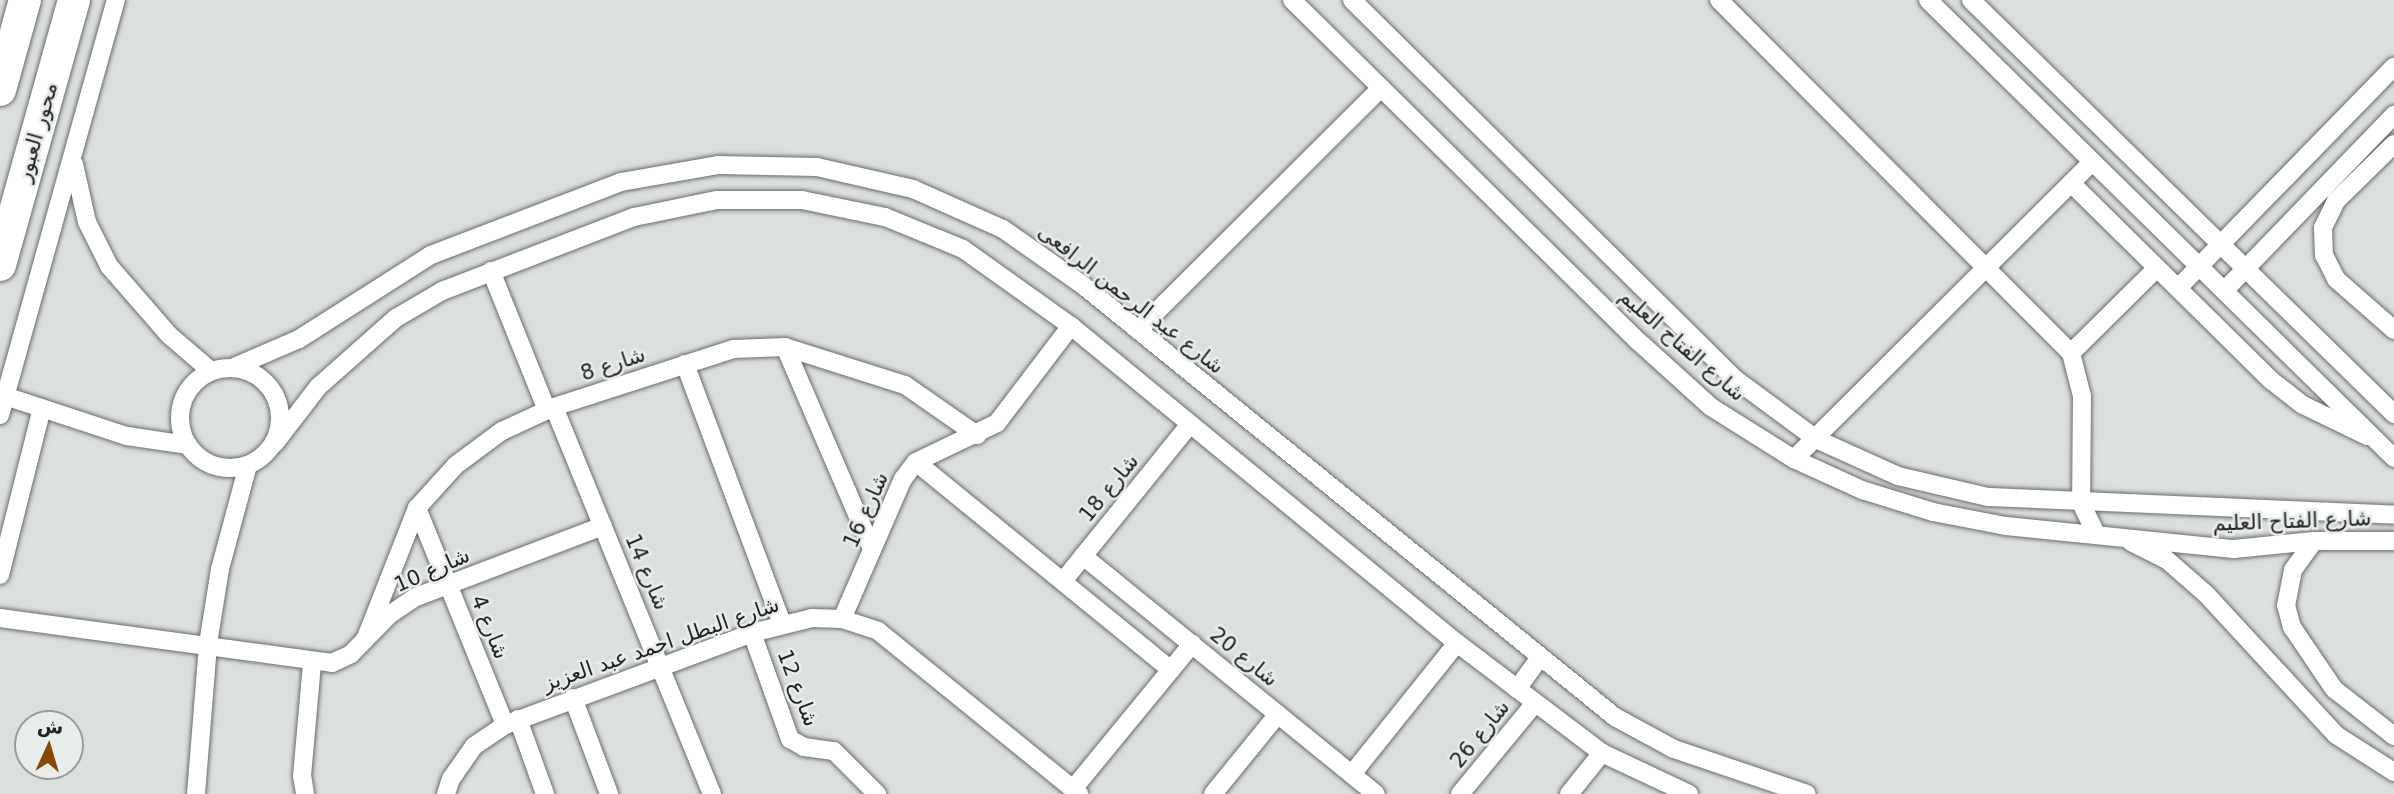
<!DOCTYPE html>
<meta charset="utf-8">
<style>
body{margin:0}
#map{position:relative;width:2394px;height:794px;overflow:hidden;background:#dbdfde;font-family:"DejaVu Sans","Noto Naskh Arabic",sans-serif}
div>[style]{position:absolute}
.roads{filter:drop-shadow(0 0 2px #696c6b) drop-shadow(0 0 2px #696c6b)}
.street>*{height:18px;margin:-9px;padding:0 9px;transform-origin:9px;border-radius:9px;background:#fff}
.street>.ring{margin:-9px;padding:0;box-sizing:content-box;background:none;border:18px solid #fff;border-radius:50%}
.highway>*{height:32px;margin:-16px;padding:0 16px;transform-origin:16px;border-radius:16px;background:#fff}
span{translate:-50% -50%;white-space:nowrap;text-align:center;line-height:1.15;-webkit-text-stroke:5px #e8eceb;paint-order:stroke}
.street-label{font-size:21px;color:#222423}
.north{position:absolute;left:14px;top:710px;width:70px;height:70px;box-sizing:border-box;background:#e8eceb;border:2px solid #999c9b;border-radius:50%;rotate:4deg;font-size:19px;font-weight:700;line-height:28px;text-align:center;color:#222423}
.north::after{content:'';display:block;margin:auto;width:24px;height:32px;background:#854904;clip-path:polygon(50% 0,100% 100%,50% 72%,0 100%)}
</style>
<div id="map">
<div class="roads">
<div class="street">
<i style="left:1292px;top:0;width:486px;rotate:44.6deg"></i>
<i style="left:1638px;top:341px;width:98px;rotate:42.1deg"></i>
<i style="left:1711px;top:407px;width:98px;rotate:32.1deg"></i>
<i style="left:1794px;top:459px;width:75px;rotate:24.5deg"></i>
<i style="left:1862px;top:490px;width:74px;rotate:17.2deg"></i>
<i style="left:1933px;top:512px;width:74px;rotate:10.9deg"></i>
<i style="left:2006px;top:526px;width:229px;rotate:5.8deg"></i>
<i style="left:2234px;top:549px;width:80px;rotate:-5.7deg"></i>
<i style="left:2314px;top:541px;width:80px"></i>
<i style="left:1352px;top:0;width:539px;rotate:44.7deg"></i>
<i style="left:1735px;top:379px;width:101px;rotate:36.5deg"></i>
<i style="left:1816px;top:439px;width:90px;rotate:24.3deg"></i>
<i style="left:1898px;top:476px;width:92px;rotate:13.1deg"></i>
<i style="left:1988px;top:497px;width:406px;rotate:2.5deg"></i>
<i style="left:1719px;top:0;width:499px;rotate:45.1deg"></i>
<i style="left:2071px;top:353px;width:44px;rotate:75.7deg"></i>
<i style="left:2082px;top:396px;width:107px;rotate:90.5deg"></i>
<i style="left:2081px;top:503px;width:34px;rotate:64deg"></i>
<i style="left:1928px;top:0;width:653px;rotate:44.5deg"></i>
<i style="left:1971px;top:0;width:592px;rotate:44.38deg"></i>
<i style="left:2394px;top:144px;width:81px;rotate:135.5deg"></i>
<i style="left:2336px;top:201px;width:30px;rotate:116deg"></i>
<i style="left:2323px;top:228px;width:27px;rotate:88deg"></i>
<i style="left:2324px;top:255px;width:27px;rotate:63deg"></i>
<i style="left:2336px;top:279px;width:77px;rotate:41.3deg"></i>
<i style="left:74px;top:164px;width:59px;rotate:77.4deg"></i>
<i style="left:87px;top:222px;width:49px;rotate:63.4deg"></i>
<i style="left:109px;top:266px;width:91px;rotate:49deg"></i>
<i style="left:169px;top:335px;width:55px;rotate:40.6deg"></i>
<i style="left:2071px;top:183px;width:282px;rotate:44.6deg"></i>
<i style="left:2272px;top:381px;width:39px;rotate:38deg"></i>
<i style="left:2303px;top:405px;width:71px;rotate:25.8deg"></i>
<i style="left:491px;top:271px;width:150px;rotate:68.1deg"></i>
<i style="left:2178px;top:288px;width:309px;rotate:-45.7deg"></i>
<i style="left:2224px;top:291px;width:245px;rotate:-46deg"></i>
<i style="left:1138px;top:330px;width:343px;rotate:-44.9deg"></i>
<i style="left:785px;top:347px;width:220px;rotate:66.7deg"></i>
<i style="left:2071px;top:353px;width:121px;rotate:-44.7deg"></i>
<i style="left:685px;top:364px;width:278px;rotate:69.5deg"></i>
<i class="ring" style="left:180px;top:368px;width:82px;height:82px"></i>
<i style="left:232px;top:368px;width:73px;rotate:-23.4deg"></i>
<i style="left:299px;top:339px;width:156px;rotate:-32.5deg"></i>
<i style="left:431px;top:255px;width:204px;rotate:-21deg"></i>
<i style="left:621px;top:182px;width:98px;rotate:-9.9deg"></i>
<i style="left:718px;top:165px;width:99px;rotate:1.2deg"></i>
<i style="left:817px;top:167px;width:98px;rotate:12.9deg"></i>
<i style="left:913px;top:189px;width:98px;rotate:24deg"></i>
<i style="left:1003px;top:229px;width:99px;rotate:35.1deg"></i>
<i style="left:1084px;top:286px;width:684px;rotate:39.07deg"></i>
<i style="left:1615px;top:717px;width:67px;rotate:28.5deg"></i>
<i style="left:1674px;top:749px;width:140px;rotate:18.7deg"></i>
<i style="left:5px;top:396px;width:128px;rotate:18.2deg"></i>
<i style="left:127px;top:436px;width:62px;rotate:8.4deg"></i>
<i style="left:554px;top:407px;width:418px;rotate:67.8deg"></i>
<i style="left:0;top:415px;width:431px;rotate:-74.4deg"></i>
<i style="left:275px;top:443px;width:71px;rotate:-52.5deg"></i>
<i style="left:318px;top:387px;width:104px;rotate:-41.5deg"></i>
<i style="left:396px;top:318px;width:53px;rotate:-30.4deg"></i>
<i style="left:442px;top:291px;width:206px;rotate:-21.1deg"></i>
<i style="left:634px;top:217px;width:85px;rotate:-11.6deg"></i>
<i style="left:717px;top:200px;width:85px"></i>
<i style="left:802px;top:200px;width:85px;rotate:11.6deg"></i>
<i style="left:885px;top:217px;width:84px;rotate:22.3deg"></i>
<i style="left:963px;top:249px;width:133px;rotate:35.5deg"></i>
<i style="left:1071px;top:326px;width:499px;rotate:39.4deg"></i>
<i style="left:1457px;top:643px;width:182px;rotate:37.2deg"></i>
<i style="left:1602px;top:753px;width:96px;rotate:25.2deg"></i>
<i style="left:1794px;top:459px;width:421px;rotate:-44.9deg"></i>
<i style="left:916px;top:462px;width:329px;rotate:39.2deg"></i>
<i style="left:417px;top:508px;width:234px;rotate:67.9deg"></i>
<i style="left:2314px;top:541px;width:36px;rotate:126deg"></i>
<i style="left:2293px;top:570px;width:36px;rotate:101deg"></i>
<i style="left:2286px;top:605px;width:23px;rotate:75deg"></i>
<i style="left:2292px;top:627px;width:75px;rotate:55.9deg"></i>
<i style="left:2334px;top:689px;width:76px;rotate:38.1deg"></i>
<i style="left:2131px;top:542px;width:40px;rotate:26.6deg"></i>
<i style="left:2167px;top:560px;width:52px;rotate:41.1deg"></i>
<i style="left:2206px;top:594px;width:192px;rotate:47.3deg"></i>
<i style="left:2336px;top:735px;width:69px;rotate:32.5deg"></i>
<i style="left:1083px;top:556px;width:377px;rotate:39.1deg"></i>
<i style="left:0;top:575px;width:172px;rotate:-75.9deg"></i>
<i style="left:1063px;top:581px;width:202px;rotate:-51deg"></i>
<i style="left:0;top:618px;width:335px;rotate:7.7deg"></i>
<i style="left:332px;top:663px;width:21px;rotate:-25deg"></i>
<i style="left:351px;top:654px;width:54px;rotate:-45.7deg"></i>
<i style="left:389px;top:615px;width:32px;rotate:-34deg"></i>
<i style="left:416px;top:597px;width:200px;rotate:-20.8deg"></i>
<i style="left:842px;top:619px;width:153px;rotate:-66.5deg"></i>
<i style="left:903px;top:479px;width:21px;rotate:-53deg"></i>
<i style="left:916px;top:462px;width:90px;rotate:-25.7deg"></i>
<i style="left:997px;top:423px;width:122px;rotate:-52.7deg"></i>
<i style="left:752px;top:633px;width:113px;rotate:70.3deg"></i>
<i style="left:790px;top:739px;width:16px;rotate:30deg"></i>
<i style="left:804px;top:747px;width:30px;rotate:8deg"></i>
<i style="left:834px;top:751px;width:61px;rotate:45deg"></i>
<i style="left:365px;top:640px;width:142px;rotate:-68.5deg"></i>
<i style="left:417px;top:508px;width:58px;rotate:-47.8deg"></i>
<i style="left:456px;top:465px;width:57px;rotate:-36.5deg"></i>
<i style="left:502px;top:431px;width:57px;rotate:-24.8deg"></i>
<i style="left:554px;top:407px;width:189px;rotate:-17.9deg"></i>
<i style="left:734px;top:349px;width:51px;rotate:-2.2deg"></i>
<i style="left:785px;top:347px;width:126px;rotate:17.6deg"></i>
<i style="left:905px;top:385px;width:88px;rotate:34.8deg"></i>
<i style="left:1517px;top:689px;width:37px;rotate:-54deg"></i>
<i style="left:573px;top:698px;width:103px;rotate:69.4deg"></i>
<i style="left:518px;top:719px;width:80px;rotate:70.2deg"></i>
<i style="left:1352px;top:774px;width:168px;rotate:-51.3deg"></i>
<i style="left:1073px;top:789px;width:188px;rotate:-50.6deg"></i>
<i style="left:196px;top:794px;width:150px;rotate:-85.4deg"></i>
<i style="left:208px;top:644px;width:76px;rotate:-80.9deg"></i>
<i style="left:220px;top:569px;width:108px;rotate:-74.9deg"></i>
<i style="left:305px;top:794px;width:18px;rotate:-99deg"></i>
<i style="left:302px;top:776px;width:113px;rotate:-84.9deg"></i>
<i style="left:446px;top:794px;width:16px;rotate:-72deg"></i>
<i style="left:451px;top:779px;width:40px;rotate:-55.1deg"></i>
<i style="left:474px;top:746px;width:37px;rotate:-34deg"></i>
<i style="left:505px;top:725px;width:264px;rotate:-20.4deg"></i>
<i style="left:752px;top:633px;width:62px;rotate:-14deg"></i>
<i style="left:812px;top:618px;width:30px;rotate:2deg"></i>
<i style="left:842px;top:619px;width:38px;rotate:18deg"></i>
<i style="left:878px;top:631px;width:259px;rotate:39deg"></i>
<i style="left:1213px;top:794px;width:103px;rotate:-50.9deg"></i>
<i style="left:1460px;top:794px;width:118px;rotate:-50.5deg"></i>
<i style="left:1569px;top:794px;width:53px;rotate:-51.2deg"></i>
</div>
<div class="highway">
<i style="left:0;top:90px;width:93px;rotate:-74.5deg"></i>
<i style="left:0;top:265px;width:275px;rotate:-74.4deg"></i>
</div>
</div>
<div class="street-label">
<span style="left:37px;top:132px;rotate:-74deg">محور العبور</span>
<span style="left:1131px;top:299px;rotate:38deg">شارع عبد الرحمن الرافعى</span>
<span style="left:1682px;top:345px;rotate:41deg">شارع الفتاح العليم</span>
<span style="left:613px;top:364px;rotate:-18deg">شارع 8</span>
<span style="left:1109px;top:488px;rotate:-51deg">شارع 18</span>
<span style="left:866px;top:510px;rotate:-66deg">شارع 16</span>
<span style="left:2292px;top:521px;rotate:-2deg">شارع الفتاح العليم</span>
<span style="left:432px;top:570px;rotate:-24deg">شارع 10</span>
<span style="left:647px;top:572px;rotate:67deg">شارع 14</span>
<span style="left:490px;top:627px;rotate:68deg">شارع 4</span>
<span style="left:661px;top:644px;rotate:-19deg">شارع البطل احمد عبد العزيز</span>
<span style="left:1244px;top:657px;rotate:39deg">شارع 20</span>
<span style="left:798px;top:688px;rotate:69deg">شارع 12</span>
<span style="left:1480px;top:734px;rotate:-51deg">شارع 26</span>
</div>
<div class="north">ش</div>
</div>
